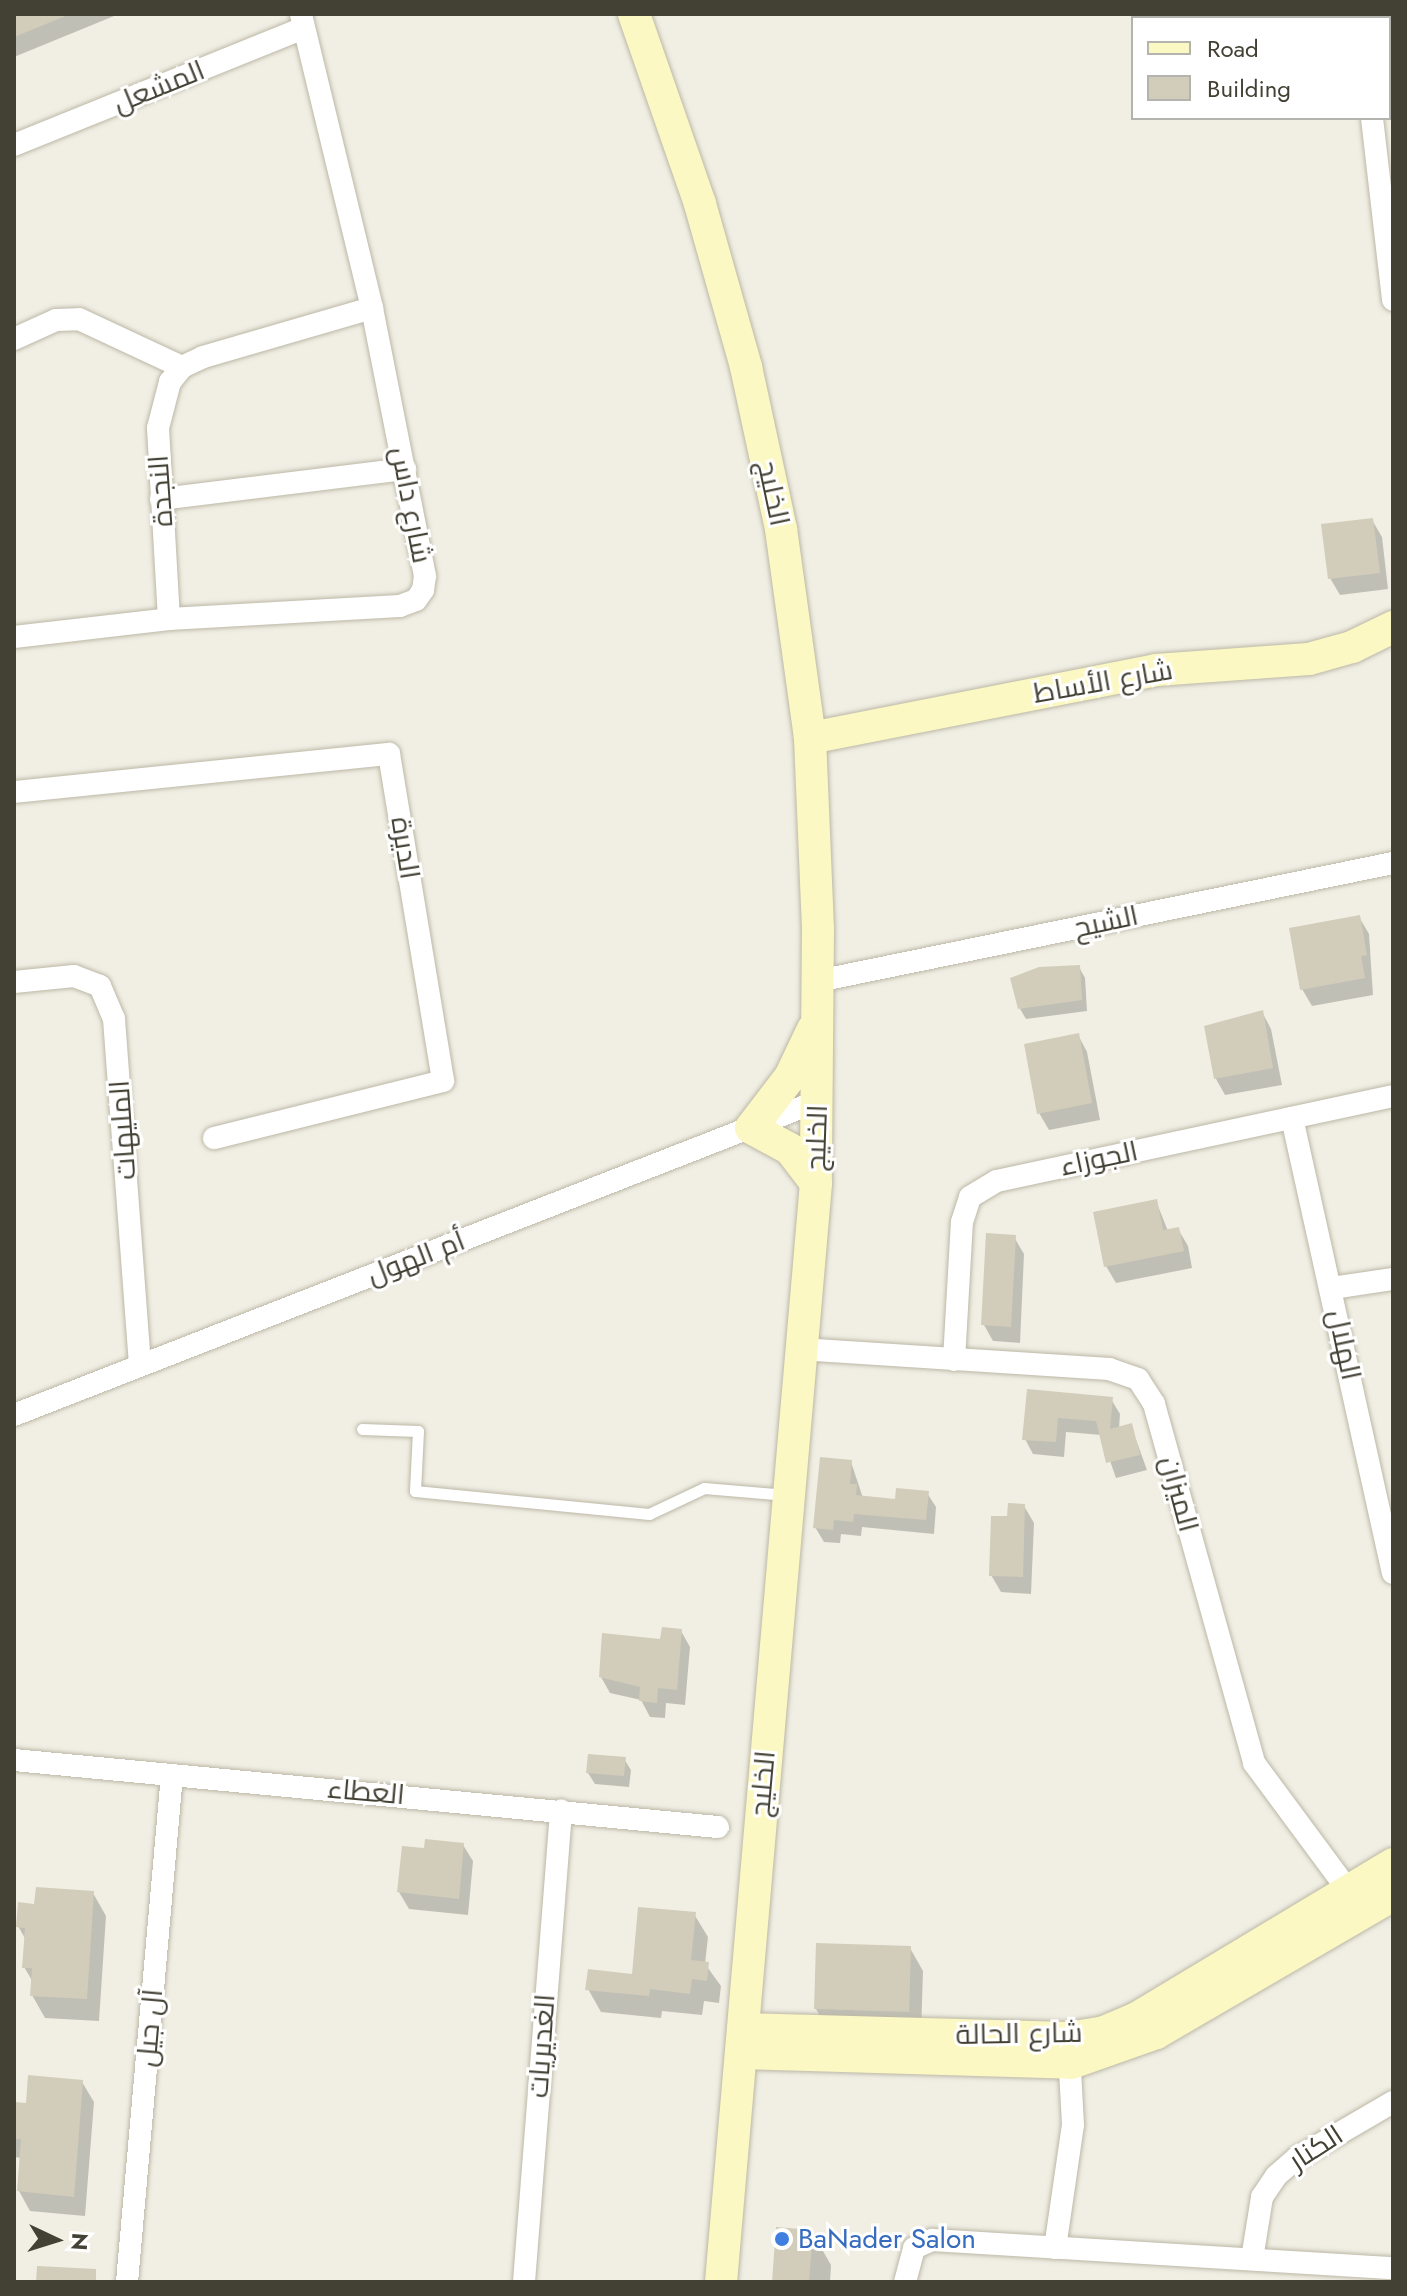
<!DOCTYPE html>
<meta charset="utf-8">
<style>
body{margin:0}
#map{position:relative;width:1407px;height:2296px;overflow:hidden;background:#f1efe4;font-family:Jost,Cairo,sans-serif}
div>[style]{position:absolute}
.shadow>*{inset:0;background:#0003}
.building>*{inset:0;background:#d2cdba}
.roads{filter:drop-shadow(0 0 2px #bcb8a7) drop-shadow(0 0 2px #bcb8a7)}
.lane>*{height:11px;margin:-5.5px;padding:0 5.5px;transform-origin:5.5px;border-radius:5.5px;background:#fff}
.street>*{height:22px;margin:-11px;padding:0 11px;transform-origin:11px;border-radius:11px;background:#fff}
.secondary>*{height:32px;margin:-16px;padding:0 16px;transform-origin:16px;border-radius:16px;background:#fcf8c4}
.dots>*{width:22px;height:22px;translate:-50% -50%;box-sizing:border-box;border:4px solid #fff;border-radius:50%}
span{translate:-50% -50%;white-space:nowrap;text-align:center;line-height:1.15;-webkit-text-stroke:6px #fff;paint-order:stroke}
.street-label{font-size:28px;color:#434034}
.shop-label{font-size:28px;color:#366cbe}
.left{translate:0 -50%;text-align:left}
.frame{position:absolute;inset:0;border:16px solid #434034;pointer-events:none}
.legend{position:absolute;left:1131px;top:16px;width:260px;height:104px;box-sizing:border-box;background:#fff;border:2px solid #b4b3ae;margin:0;padding:10px 14px;list-style:none;font-size:24px;color:#434034}
.legend li{display:flex;align-items:center;gap:16px;height:40px}
.legend b{width:40px;border:2px solid #b4b3ae}
.north{position:absolute;left:16px;top:2200px;width:80px;height:80px;-webkit-text-stroke:6px #fff;paint-order:stroke;rotate:94deg;font-size:22px;font-weight:700;line-height:32px;text-align:center;color:#434034}
.north::after{content:'';display:block;margin:auto;width:28px;height:36px;background:#434034;clip-path:polygon(50% 0,100% 100%,50% 72%,0 100%)}
</style>
<div id="map">
<div class="shadow">
<i style="clip-path:polygon(14px 14px,119px 14px,14px 57px)"></i>
<i style="clip-path:polygon(1372px 520px,1382px 537px,1388px 589px,1340px 595px,1330px 578px)"></i>
<i style="clip-path:polygon(1359px 917px,1369px 934px,1373px 995px,1312px 1006px,1302px 989px)"></i>
<i style="clip-path:polygon(1079px 967px,1085px 978px,1087px 1011px,1026px 1019px,1020px 1009px)"></i>
<i style="clip-path:polygon(1262px 1012px,1271px 1029px,1282px 1085px,1225px 1095px,1216px 1079px,1206px 1027px)"></i>
<i style="clip-path:polygon(1078px 1035px,1087px 1052px,1100px 1120px,1049px 1130px,1039px 1113px)"></i>
<i style="clip-path:polygon(1156px 1201px,1168px 1231px,1178px 1229px,1188px 1246px,1192px 1268px,1116px 1283px,1106px 1266px)"></i>
<i style="clip-path:polygon(1014px 1237px,1024px 1254px,1020px 1343px,993px 1341px,984px 1325px)"></i>
<i style="clip-path:polygon(1029px 1391px,1111px 1399px,1120px 1414px,1119px 1429px,1131px 1426px,1147px 1470px,1116px 1478px,1101px 1435px,1066px 1432px,1064px 1457px,1033px 1454px,1025px 1439px)"></i>
<i style="clip-path:polygon(851px 1462px,863px 1498px,897px 1501px,927px 1493px,936px 1507px,934px 1534px,862px 1527px,861px 1536px,841px 1534px,840px 1543px,824px 1542px,815px 1527px)"></i>
<i style="clip-path:polygon(1024px 1506px,1034px 1523px,1031px 1594px,1001px 1592px,991px 1575px,1009px 1518px)"></i>
<i style="clip-path:polygon(681px 1631px,690px 1647px,685px 1705px,666px 1703px,665px 1718px,650px 1717px,641px 1700px,610px 1693px,601px 1677px)"></i>
<i style="clip-path:polygon(624px 1759px,631px 1770px,629px 1787px,595px 1784px,588px 1773px)"></i>
<i style="clip-path:polygon(463px 1845px,473px 1861px,468px 1915px,409px 1909px,399px 1892px,425px 1850px)"></i>
<i style="clip-path:polygon(93px 1893px,106px 1916px,99px 2021px,45px 2018px,32px 1995px,33px 1982px,24px 1967px,26px 1940px,18px 1926px)"></i>
<i style="clip-path:polygon(694px 1914px,708px 1937px,705px 1964px,721px 1986px,719px 2003px,704px 2001px,702px 2015px,662px 2011px,661px 2018px,601px 2012px,588px 1989px,634px 1976px)"></i>
<i style="clip-path:polygon(910px 1948px,923px 1971px,921px 2034px,829px 2031px,816px 2009px)"></i>
<i style="clip-path:polygon(82px 2082px,94px 2102px,85px 2216px,30px 2211px,19px 2191px,22px 2158px,14px 2157px,14px 2104px,27px 2106px)"></i>
<i style="clip-path:polygon(812px 2232px,831px 2265px,830px 2282px,774px 2282px)"></i>
</div>
<div class="building">
<i style="clip-path:polygon(14px 14px,68px 14px,68px 15px,14px 37px)"></i>
<i style="clip-path:polygon(1373px 518px,1380px 573px,1328px 579px,1321px 524px)"></i>
<i style="clip-path:polygon(1360px 915px,1367px 955px,1361px 956px,1365px 978px,1300px 990px,1289px 928px)"></i>
<i style="clip-path:polygon(1080px 965px,1082px 1000px,1018px 1009px,1010px 978px,1039px 967px)"></i>
<i style="clip-path:polygon(1263px 1010px,1273px 1068px,1214px 1079px,1204px 1026px)"></i>
<i style="clip-path:polygon(1079px 1033px,1092px 1103px,1037px 1114px,1024px 1044px)"></i>
<i style="clip-path:polygon(1157px 1199px,1163px 1230px,1179px 1227px,1184px 1251px,1104px 1267px,1093px 1212px)"></i>
<i style="clip-path:polygon(986px 1233px,1016px 1235px,1011px 1327px,981px 1325px)"></i>
<i style="clip-path:polygon(1027px 1389px,1113px 1397px,1110px 1429px,1132px 1423px,1140px 1455px,1106px 1463px,1096px 1421px,1058px 1418px,1056px 1442px,1022px 1440px)"></i>
<i style="clip-path:polygon(820px 1457px,852px 1460px,850px 1484px,857px 1484px,856px 1495px,895px 1499px,896px 1488px,929px 1491px,926px 1520px,854px 1514px,853px 1522px,834px 1520px,833px 1530px,813px 1528px)"></i>
<i style="clip-path:polygon(1008px 1503px,1025px 1504px,1023px 1577px,989px 1576px,991px 1516px,1007px 1516px)"></i>
<i style="clip-path:polygon(662px 1627px,682px 1629px,677px 1690px,658px 1688px,657px 1703px,639px 1701px,640px 1687px,599px 1677px,602px 1633px,660px 1639px)"></i>
<i style="clip-path:polygon(588px 1754px,626px 1757px,624px 1776px,586px 1773px)"></i>
<i style="clip-path:polygon(425px 1839px,464px 1843px,459px 1899px,397px 1892px,402px 1846px,424px 1848px)"></i>
<i style="clip-path:polygon(36px 1887px,94px 1891px,87px 1999px,30px 1996px,32px 1968px,22px 1968px,25px 1928px,16px 1927px,18px 1902px,34px 1904px)"></i>
<i style="clip-path:polygon(638px 1907px,696px 1912px,691px 1960px,709px 1962px,707px 1981px,692px 1979px,690px 1994px,650px 1989px,649px 1996px,585px 1990px,588px 1969px,632px 1974px)"></i>
<i style="clip-path:polygon(816px 1943px,911px 1946px,909px 2012px,814px 2009px)"></i>
<i style="clip-path:polygon(28px 2075px,83px 2080px,74px 2197px,17px 2191px,21px 2139px,14px 2139px,14px 2102px,26px 2103px)"></i>
<i style="clip-path:polygon(776px 2227px,813px 2230px,809px 2282px,772px 2282px)"></i>
<i style="clip-path:polygon(37px 2266px,96px 2269px,96px 2282px,36px 2282px)"></i>
</div>
<div class="roads">
<div class="lane">
<i style="left:362px;top:1429px;width:56px;rotate:2deg"></i>
<i style="left:418px;top:1431px;width:60px;rotate:92.9deg"></i>
<i style="left:415px;top:1491px;width:235px;rotate:5.6deg"></i>
<i style="left:649px;top:1514px;width:61px;rotate:-25.3deg"></i>
<i style="left:704px;top:1488px;width:83px;rotate:4.8deg"></i>
</div>
<div class="street">
<i style="left:1363px;top:18px;width:4px;rotate:-90deg"></i>
<i style="left:1372px;top:118px;width:183px;rotate:83.4deg"></i>
<i style="left:14px;top:145px;width:312px;rotate:-22deg"></i>
<i style="left:14px;top:339px;width:46px;rotate:-24.3deg"></i>
<i style="left:56px;top:320px;width:23px;rotate:-2deg"></i>
<i style="left:79px;top:319px;width:114px;rotate:25deg"></i>
<i style="left:161px;top:499px;width:246px;rotate:-7deg"></i>
<i style="left:169px;top:619px;width:191px;rotate:-93.3deg"></i>
<i style="left:158px;top:428px;width:48px;rotate:-75.4deg"></i>
<i style="left:170px;top:382px;width:19px;rotate:-51deg"></i>
<i style="left:182px;top:367px;width:23px;rotate:-25deg"></i>
<i style="left:203px;top:357px;width:176px;rotate:-16.2deg"></i>
<i style="left:14px;top:637px;width:156px;rotate:-6.6deg"></i>
<i style="left:169px;top:619px;width:231px;rotate:-3.2deg"></i>
<i style="left:400px;top:606px;width:17px;rotate:-21deg"></i>
<i style="left:416px;top:600px;width:12px;rotate:-55deg"></i>
<i style="left:423px;top:590px;width:14px;rotate:-82deg"></i>
<i style="left:425px;top:576px;width:273px;rotate:-101.2deg"></i>
<i style="left:372px;top:308px;width:302px;rotate:-103.6deg"></i>
<i style="left:14px;top:792px;width:377px;rotate:-5.8deg"></i>
<i style="left:389px;top:754px;width:331px;rotate:80.6deg"></i>
<i style="left:443px;top:1081px;width:236px;rotate:166deg"></i>
<i style="left:818px;top:981px;width:587px;rotate:-11.6deg"></i>
<i style="left:14px;top:982px;width:60px;rotate:-5.7deg"></i>
<i style="left:74px;top:976px;width:28px;rotate:21deg"></i>
<i style="left:100px;top:986px;width:36px;rotate:67deg"></i>
<i style="left:114px;top:1019px;width:347px;rotate:85.7deg"></i>
<i style="left:1292px;top:1118px;width:466px;rotate:77.5deg"></i>
<i style="left:1332px;top:1288px;width:62px;rotate:-8.4deg"></i>
<i style="left:800px;top:1349px;width:310px;rotate:3.7deg"></i>
<i style="left:1109px;top:1369px;width:31px;rotate:19deg"></i>
<i style="left:1138px;top:1379px;width:30px;rotate:57deg"></i>
<i style="left:1154px;top:1404px;width:373px;rotate:74.4deg"></i>
<i style="left:1254px;top:1763px;width:172px;rotate:53.5deg"></i>
<i style="left:954px;top:1360px;width:138px;rotate:-86.7deg"></i>
<i style="left:962px;top:1222px;width:26px;rotate:-72deg"></i>
<i style="left:970px;top:1197px;width:31px;rotate:-31deg"></i>
<i style="left:997px;top:1181px;width:405px;rotate:-12.1deg"></i>
<i style="left:14px;top:1415px;width:863px;rotate:-21.33deg"></i>
<i style="left:14px;top:1760px;width:707px;rotate:5.44deg"></i>
<i style="left:1055px;top:2248px;width:124px;rotate:-81.7deg"></i>
<i style="left:1073px;top:2125px;width:74px;rotate:-93.1deg"></i>
<i style="left:1252px;top:2259px;width:63px;rotate:-80.8deg"></i>
<i style="left:1262px;top:2197px;width:25px;rotate:-56deg"></i>
<i style="left:1276px;top:2176px;width:28px;rotate:-41deg"></i>
<i style="left:1297px;top:2158px;width:111px;rotate:-30.3deg"></i>
<i style="left:127px;top:2282px;width:509px;rotate:-84.93deg"></i>
<i style="left:524px;top:2282px;width:473px;rotate:-85.5deg"></i>
<i style="left:905px;top:2282px;width:35px;rotate:-75deg"></i>
<i style="left:914px;top:2248px;width:20px;rotate:-24deg"></i>
<i style="left:932px;top:2240px;width:462px;rotate:3.5deg"></i>
</div>
<div class="secondary">
<i style="left:634px;top:14px;width:201px;rotate:70.8deg"></i>
<i style="left:700px;top:204px;width:169px;rotate:74.2deg"></i>
<i style="left:746px;top:367px;width:166px;rotate:77.8deg"></i>
<i style="left:781px;top:529px;width:211px;rotate:82.1deg"></i>
<i style="left:810px;top:738px;width:191px;rotate:87.6deg"></i>
<i style="left:818px;top:929px;width:254px;rotate:90.5deg"></i>
<i style="left:816px;top:1183px;width:1103px;rotate:94.94deg"></i>
<i style="left:810px;top:738px;width:353px;rotate:-11.1deg"></i>
<i style="left:1156px;top:670px;width:153px;rotate:-4.1deg"></i>
<i style="left:1309px;top:659px;width:45px;rotate:-15.6deg"></i>
<i style="left:1352px;top:647px;width:46px;rotate:-26deg"></i>
<i style="left:813px;top:1029px;width:53px;rotate:115.6deg"></i>
<i style="left:790px;top:1077px;width:64px;rotate:127.4deg"></i>
<i style="left:751px;top:1128px;width:44px;rotate:28.3deg"></i>
<i style="left:790px;top:1149px;width:43px;rotate:52.6deg"></i>
<i style="left:743px;top:2029px;width:325px;rotate:1.6deg"></i>
<i style="left:1068px;top:2038px;width:36px;rotate:-9deg"></i>
<i style="left:1104px;top:2032px;width:36px;rotate:-23deg"></i>
<i style="left:1137px;top:2018px;width:299px;rotate:-31deg"></i>
<i style="left:741px;top:2053px;width:330px;rotate:1.7deg"></i>
<i style="left:1071px;top:2063px;width:90px;rotate:-19.4deg"></i>
<i style="left:1156px;top:2033px;width:274px;rotate:-30.2deg"></i>
</div>
</div>
<div class="dots">
<i style="left:782px;top:2239px;background:#3f7fe0"></i>
</div>
<div class="street-label">
<span style="left:159px;top:87px;rotate:-22deg">المشعل</span>
<span style="left:161px;top:491px;rotate:-94deg">النجدة</span>
<span style="left:773px;top:493px;rotate:78deg">الخليج</span>
<span style="left:411px;top:505px;rotate:79deg">شارع داس</span>
<span style="left:1103px;top:682px;rotate:-10deg">شارع الأساط</span>
<span style="left:405px;top:848px;rotate:81deg">الديرة</span>
<span style="left:1106px;top:922px;rotate:-12deg">الشيح</span>
<span style="left:123px;top:1130px;rotate:-94deg">المليهات</span>
<span style="left:817px;top:1138px;rotate:-88deg">الخليج</span>
<span style="left:1099px;top:1159px;rotate:-12deg">الجوزاء</span>
<span style="left:416px;top:1258px;rotate:-21deg">أم الهول</span>
<span style="left:1344px;top:1345px;rotate:78deg">الهلال</span>
<span style="left:1179px;top:1494px;rotate:75deg">الميزان</span>
<span style="left:763px;top:1784px;rotate:-85deg">الخليج</span>
<span style="left:366px;top:1792px;rotate:5deg">العطاء</span>
<span style="left:150px;top:2028px;rotate:-85deg">آل جيل</span>
<span style="left:1019px;top:2034px;rotate:-1deg">شارع الحالة</span>
<span style="left:542px;top:2046px;rotate:-86deg">الغديريات</span>
<span style="left:1316px;top:2148px;rotate:-33deg">الكنار</span>
</div>
<div class="shop-label">
<span class="left" style="left:798px;top:2239px">BaNader Salon</span>
</div>
<div class="frame"></div>
<ul class="legend">
<li><b style="height:10px;background:#fcf8c4"></b>Road</li>
<li><b style="height:22px;background:#d2cdba"></b>Building</li>
</ul>
<div class="north">N</div>
</div>
